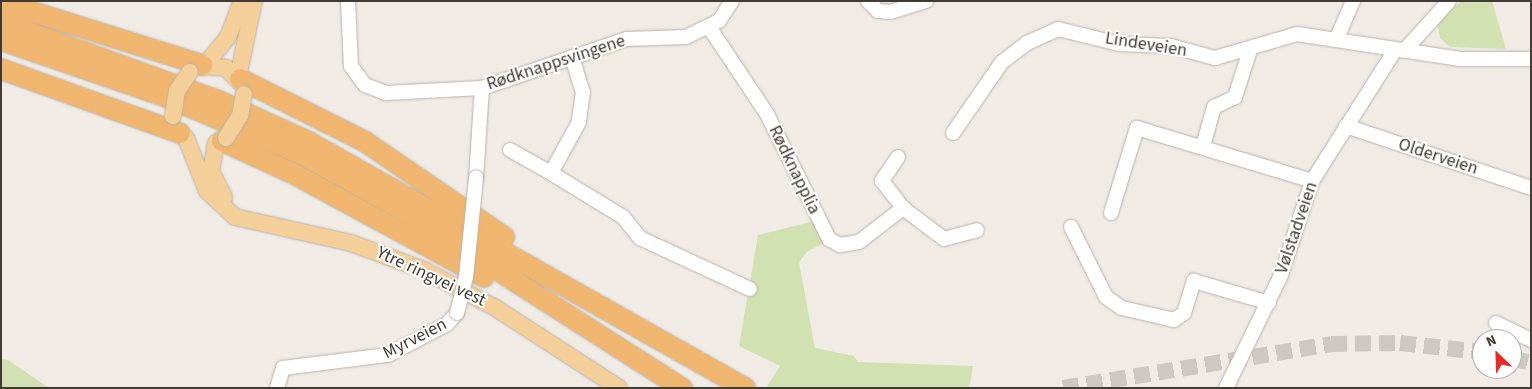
<!DOCTYPE html>
<meta charset="utf-8">
<style>
body{margin:0}
#map{position:relative;width:1532px;height:389px;overflow:hidden;background:#f0ebe5;font-family:"Source Sans 3",sans-serif}
div>[style]{position:absolute}
.green>*{inset:0;background:#d1e1b1}
.major-tunnel>*{height:16px;margin-top:-8px;transform-origin:0;background:repeating-linear-gradient(90deg,#cdc8c2 0 16px,transparent 0 24px)}
.roads{filter:drop-shadow(0 0 1px #bbb2a8) drop-shadow(0 0 1px #bbb2a8)}
.minor>*{height:14px;margin:-7px;padding:0 7px;transform-origin:7px;border-radius:7px;background:#fff}
.major>*{height:16px;margin:-8px;padding:0 8px;transform-origin:8px;border-radius:8px;background:#f4cf9a}
.highway>*{height:20px;margin:-10px;padding:0 10px;transform-origin:10px;border-radius:10px;background:#f0b670}
.bridges{filter:drop-shadow(0 0 1px #bbb2a8) drop-shadow(0 0 1px #bbb2a8)}
.minor-bridge>*{height:14px;margin:-7px;padding:0 7px;transform-origin:7px;border-radius:7px;background:#fff}
.major-bridge>*{height:16px;margin:-8px;padding:0 8px;transform-origin:8px;border-radius:8px;background:#f4cf9a}
span{translate:-50% -50%;white-space:nowrap;text-align:center;line-height:1.15;-webkit-text-stroke:4px #fff;paint-order:stroke}
.street-label{font-size:18px;color:#423b35}
.frame{position:absolute;inset:0;border:2px solid #423b35;pointer-events:none}
.north{position:absolute;left:1472px;top:329px;width:50px;height:50px;box-sizing:border-box;background:#fff;border:1px solid #b3b1ae;border-radius:50%;rotate:336deg;font-size:14px;font-weight:700;line-height:20px;text-align:center;color:#423b35}
.north::after{content:'';display:block;margin:auto;width:18px;height:22px;background:#e62c26;clip-path:polygon(50% 0,100% 100%,50% 72%,0 100%)}
</style>
<div id="map">
<div class="green">
<i style="clip-path:polygon(1461px 1px,1492px 1px,1506px 49px,1450px 47px,1440px 38px,1437px 23px)"></i>
<i style="clip-path:polygon(815px 221px,827px 242px,808px 251px,799px 262px,815px 348px,854px 356px,858px 362px,973px 366px,969px 388px,766px 388px,780px 366px,739px 346px,758px 235px)"></i>
<i style="clip-path:polygon(1px 359px,8px 360px,49px 388px,1px 388px)"></i>
</div>
<div class="major-tunnel">
<i style="left:1512px;top:358px;width:20px;rotate:15deg"></i>
<i style="left:1063px;top:388px;width:272px;rotate:-9.3deg"></i>
<i style="left:1331px;top:344px;width:69px;rotate:-0.8deg"></i>
<i style="left:1400px;top:343px;width:82px;rotate:6.3deg"></i>
</div>
<div class="roads">
<div class="minor">
<i style="left:348px;top:1px;width:65px;rotate:87.4deg"></i>
<i style="left:351px;top:66px;width:24px;rotate:54deg"></i>
<i style="left:365px;top:85px;width:22px;rotate:21deg"></i>
<i style="left:386px;top:93px;width:96px;rotate:-3deg"></i>
<i style="left:482px;top:88px;width:153px;rotate:-18.7deg"></i>
<i style="left:627px;top:39px;width:59px;rotate:-1.9deg"></i>
<i style="left:686px;top:37px;width:37px;rotate:-26deg"></i>
<i style="left:719px;top:21px;width:24px;rotate:-57deg"></i>
<i style="left:868px;top:1px;width:14px;rotate:45deg"></i>
<i style="left:878px;top:11px;width:12px;rotate:5deg"></i>
<i style="left:890px;top:12px;width:38px;rotate:-17deg"></i>
<i style="left:709px;top:27px;width:105px;rotate:56.3deg"></i>
<i style="left:767px;top:114px;width:140px;rotate:63.6deg"></i>
<i style="left:829px;top:239px;width:13px;rotate:29deg"></i>
<i style="left:840px;top:245px;width:19px;rotate:-9deg"></i>
<i style="left:859px;top:242px;width:56px;rotate:-37.7deg"></i>
<i style="left:1336px;top:40px;width:43px;rotate:-66.4deg"></i>
<i style="left:1404px;top:51px;width:67px;rotate:-48deg"></i>
<i style="left:572px;top:57px;width:37px;rotate:73deg"></i>
<i style="left:583px;top:92px;width:30px;rotate:98deg"></i>
<i style="left:579px;top:122px;width:58px;rotate:118.8deg"></i>
<i style="left:551px;top:173px;width:84px;rotate:31.4deg"></i>
<i style="left:623px;top:217px;width:27px;rotate:51deg"></i>
<i style="left:640px;top:238px;width:121px;rotate:24.9deg"></i>
<i style="left:1346px;top:126px;width:195px;rotate:18.5deg"></i>
<i style="left:953px;top:133px;width:86px;rotate:-55.4deg"></i>
<i style="left:1002px;top:62px;width:31px;rotate:-37deg"></i>
<i style="left:1027px;top:43px;width:34px;rotate:-24deg"></i>
<i style="left:1058px;top:29px;width:63px;rotate:13.8deg"></i>
<i style="left:1119px;top:44px;width:52px;rotate:2.2deg"></i>
<i style="left:1171px;top:46px;width:46px;rotate:15.3deg"></i>
<i style="left:1215px;top:58px;width:85px;rotate:-16.3deg"></i>
<i style="left:1297px;top:34px;width:165px;rotate:8.7deg"></i>
<i style="left:1460px;top:59px;width:71px"></i>
<i style="left:1203px;top:146px;width:41px;rotate:-74.2deg"></i>
<i style="left:1214px;top:107px;width:23px;rotate:-25deg"></i>
<i style="left:1235px;top:97px;width:49px;rotate:-72.3deg"></i>
<i style="left:510px;top:150px;width:47px;rotate:29.3deg"></i>
<i style="left:898px;top:157px;width:29px;rotate:124deg"></i>
<i style="left:882px;top:181px;width:34px;rotate:52deg"></i>
<i style="left:903px;top:208px;width:51px;rotate:37.1deg"></i>
<i style="left:944px;top:239px;width:34px;rotate:-15deg"></i>
<i style="left:476px;top:178px;width:90px;rotate:-86.2deg"></i>
<i style="left:1111px;top:213px;width:89px;rotate:-73deg"></i>
<i style="left:1137px;top:128px;width:183px;rotate:16.8deg"></i>
<i style="left:1071px;top:227px;width:78px;rotate:63.4deg"></i>
<i style="left:1106px;top:297px;width:19px;rotate:35deg"></i>
<i style="left:1122px;top:308px;width:53px;rotate:13deg"></i>
<i style="left:1174px;top:320px;width:12px;rotate:-35deg"></i>
<i style="left:1184px;top:313px;width:34px;rotate:-73deg"></i>
<i style="left:1194px;top:281px;width:78px;rotate:16.3deg"></i>
<i style="left:1496px;top:323px;width:39px;rotate:26deg"></i>
<i style="left:277px;top:388px;width:21px;rotate:-73deg"></i>
<i style="left:283px;top:368px;width:106px;rotate:-7.1deg"></i>
<i style="left:388px;top:355px;width:67px;rotate:-27.7deg"></i>
<i style="left:447px;top:324px;width:15px;rotate:-48deg"></i>
<i style="left:1226px;top:388px;width:126px;rotate:-64deg"></i>
<i style="left:1281px;top:275px;width:99px;rotate:-71.7deg"></i>
<i style="left:1312px;top:181px;width:155px;rotate:-57.6deg"></i>
</div>
<div class="major">
<i style="left:206px;top:64px;width:35px;rotate:-51deg"></i>
<i style="left:228px;top:37px;width:39px;rotate:-69deg"></i>
<i style="left:200px;top:66px;width:26px;rotate:4deg"></i>
<i style="left:226px;top:68px;width:23px;rotate:45deg"></i>
<i style="left:238px;top:77px;width:78px;rotate:-78.1deg"></i>
<i style="left:186px;top:138px;width:57px;rotate:68.4deg"></i>
<i style="left:207px;top:191px;width:38px;rotate:43deg"></i>
<i style="left:235px;top:217px;width:119px;rotate:12.6deg"></i>
<i style="left:351px;top:243px;width:78px;rotate:20.3deg"></i>
<i style="left:424px;top:270px;width:79px;rotate:27.9deg"></i>
<i style="left:494px;top:307px;width:149px;rotate:32.9deg"></i>
<i style="left:216px;top:143px;width:28px;rotate:100deg"></i>
<i style="left:211px;top:171px;width:29px;rotate:63deg"></i>
</div>
<div class="highway">
<i style="left:1px;top:2px;width:211px;rotate:17.4deg"></i>
<i style="left:1px;top:22px;width:230px;rotate:19.9deg"></i>
<i style="left:217px;top:100px;width:101px;rotate:24.5deg"></i>
<i style="left:309px;top:142px;width:501px;rotate:29.43deg"></i>
<i style="left:1px;top:40px;width:176px;rotate:19deg"></i>
<i style="left:167px;top:97px;width:148px;rotate:23.1deg"></i>
<i style="left:303px;top:155px;width:116px;rotate:28.8deg"></i>
<i style="left:405px;top:211px;width:329px;rotate:32.6deg"></i>
<i style="left:1px;top:69px;width:190px;rotate:19.7deg"></i>
<i style="left:240px;top:79px;width:139px;rotate:26.6deg"></i>
<i style="left:364px;top:141px;width:170px;rotate:34.4deg"></i>
<i style="left:222px;top:141px;width:79px;rotate:24.6deg"></i>
<i style="left:294px;top:174px;width:216px;rotate:28.5deg"></i>
</div>
</div>
<div class="bridges">
<div class="minor-bridge">
<i style="left:457px;top:313px;width:37px;rotate:-76deg"></i>
<i style="left:466px;top:277px;width:100px;rotate:-84.2deg"></i>
</div>
<div class="major-bridge">
<i style="left:173px;top:116px;width:25px;rotate:-81deg"></i>
<i style="left:177px;top:91px;width:23px;rotate:-56deg"></i>
<i style="left:226px;top:138px;width:26px;rotate:-58deg"></i>
<i style="left:240px;top:116px;width:22px;rotate:-80deg"></i>
</div>
</div>
<div class="street-label">
<span style="left:1146px;top:45px;rotate:9deg">Lindeveien</span>
<span style="left:556px;top:63px;rotate:-18deg">Rødknappsvingene</span>
<span style="left:1438px;top:157px;rotate:18deg">Olderveien</span>
<span style="left:794px;top:170px;rotate:64deg">Rødknapplia</span>
<span style="left:1297px;top:228px;rotate:-71deg">Vølstadveien</span>
<span style="left:431px;top:277px;rotate:25deg">Ytre ringvei vest</span>
<span style="left:415px;top:339px;rotate:-27deg">Myrveien</span>
</div>
<div class="frame"></div>
<div class="north">N</div>
</div>
